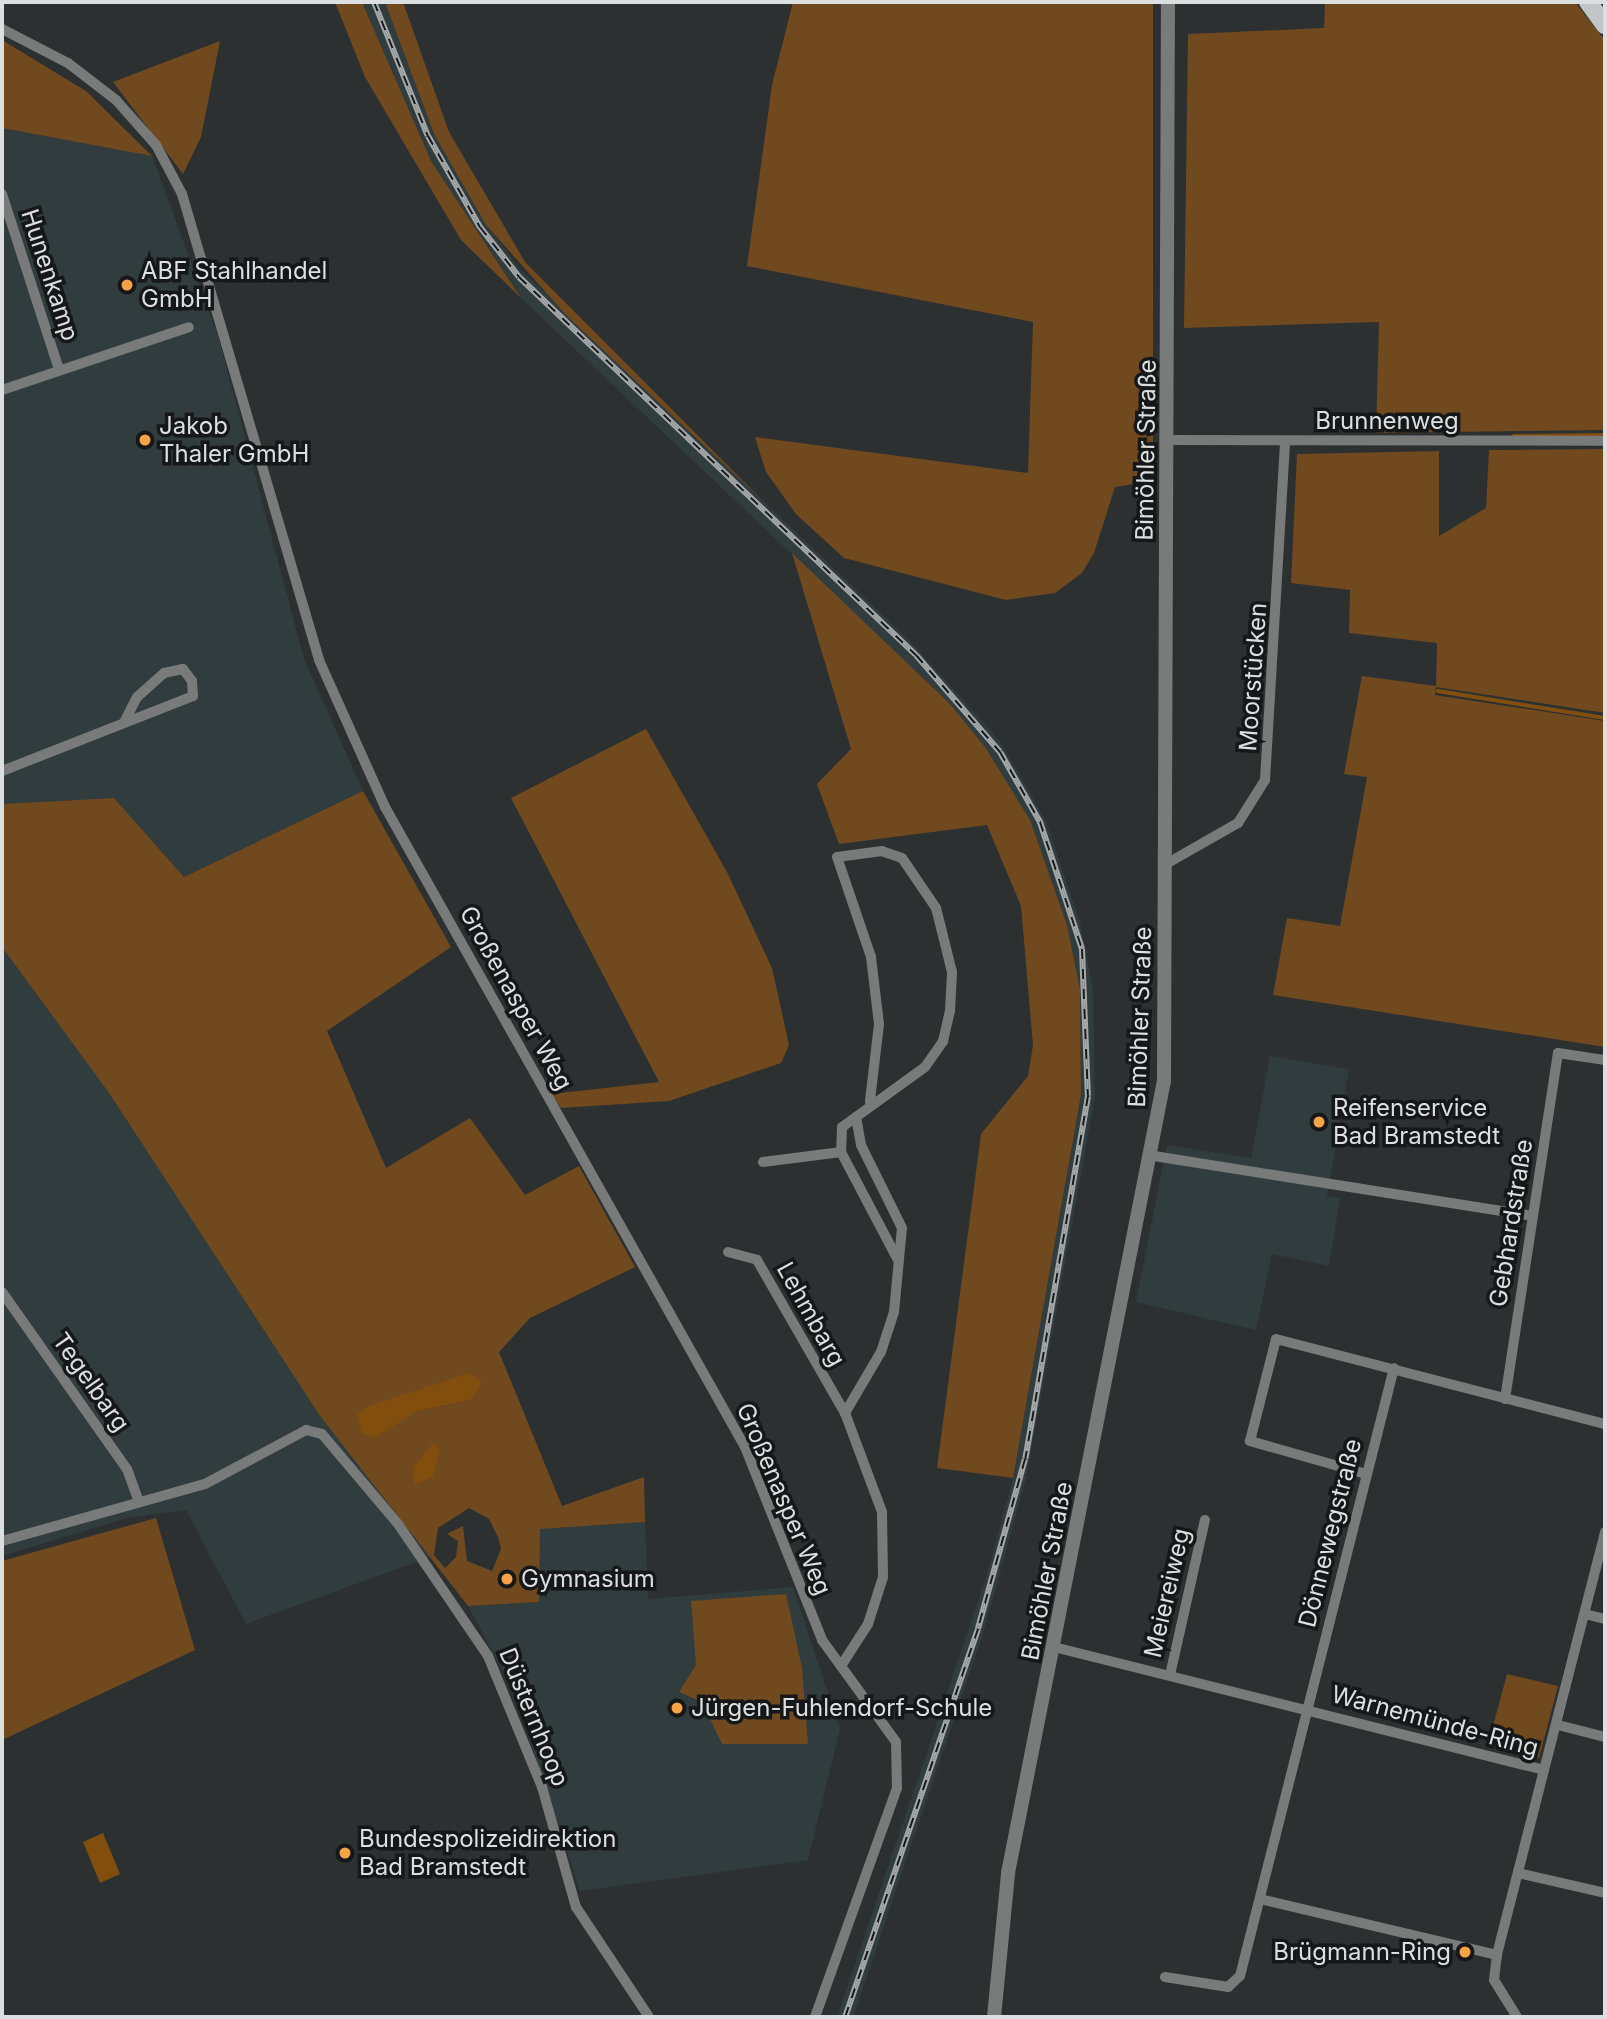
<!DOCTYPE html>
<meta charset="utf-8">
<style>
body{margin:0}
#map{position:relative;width:1607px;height:2019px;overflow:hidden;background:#2c3031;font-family:Inter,sans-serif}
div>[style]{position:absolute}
.built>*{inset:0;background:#313c3f}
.green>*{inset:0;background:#70491f}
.water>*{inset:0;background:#824e0e}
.stream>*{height:3.5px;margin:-1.75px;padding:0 1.75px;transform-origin:1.75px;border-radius:1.75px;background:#824e0e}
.minor>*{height:10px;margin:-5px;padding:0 5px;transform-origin:5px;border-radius:5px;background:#797b7b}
.tertiary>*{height:14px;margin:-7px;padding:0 7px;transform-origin:7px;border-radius:7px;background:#797b7b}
.primary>*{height:18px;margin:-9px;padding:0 9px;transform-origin:9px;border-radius:9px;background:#c2c6c8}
.rail>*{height:6px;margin-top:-3px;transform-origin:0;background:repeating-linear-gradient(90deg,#161718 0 10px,#a6a9aa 0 20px);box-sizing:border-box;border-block:2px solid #a6a9aa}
.dots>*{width:19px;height:19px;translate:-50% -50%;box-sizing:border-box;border:4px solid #161718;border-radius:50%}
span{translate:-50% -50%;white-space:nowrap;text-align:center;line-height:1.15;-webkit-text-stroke:7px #161718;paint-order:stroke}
.poi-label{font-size:24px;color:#dcdfdf}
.left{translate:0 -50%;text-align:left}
.right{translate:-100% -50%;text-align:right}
.street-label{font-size:24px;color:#dcdfdf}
.frame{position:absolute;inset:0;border:4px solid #dcdfdf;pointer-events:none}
</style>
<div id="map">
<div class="built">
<i style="clip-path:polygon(362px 2px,385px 2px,434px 134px,486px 225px,521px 270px,909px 640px,1000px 741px,1046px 821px,1080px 922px,1093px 989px,1095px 1097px,1026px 1479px,983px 1634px,853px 2017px,837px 2017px,986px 1578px,1013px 1478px,1081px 1095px,1080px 989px,1067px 925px,1030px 820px,949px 703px,521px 298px,431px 161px)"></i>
<i style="clip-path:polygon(2px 128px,152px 156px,218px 336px,304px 659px,363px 791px,184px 877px,114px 798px,2px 804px)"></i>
<i style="clip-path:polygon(2px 947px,109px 1093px,320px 1416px,430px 1557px,246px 1624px,186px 1510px,127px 1518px,2px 1556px)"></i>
<i style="clip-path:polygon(1270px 1056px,1349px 1069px,1327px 1196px,1340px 1198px,1329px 1266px,1272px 1254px,1256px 1330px,1136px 1302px,1167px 1145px,1251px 1158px)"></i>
<i style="clip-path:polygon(645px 1522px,648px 1599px,793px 1587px,840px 1729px,808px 1860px,580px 1891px,514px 1691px,468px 1606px,539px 1602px,539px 1529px)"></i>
</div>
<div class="green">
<i style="clip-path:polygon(335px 2px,362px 2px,431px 161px,521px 298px,461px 240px,365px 77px)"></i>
<i style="clip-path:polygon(385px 2px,403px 2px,449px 132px,525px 262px,764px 502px,566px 315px,486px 225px,434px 134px)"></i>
<i style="clip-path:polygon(793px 2px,1153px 2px,1153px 481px,1115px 487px,1094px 553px,1082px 573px,1055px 593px,1006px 600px,844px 558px,796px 514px,766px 472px,755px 437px,1028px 473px,1033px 322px,747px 266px,772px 85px)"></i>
<i style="clip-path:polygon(1325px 2px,1575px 2px,1605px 40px,1605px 430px,1376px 433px,1379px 322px,1184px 328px,1188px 34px,1324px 28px)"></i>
<i style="clip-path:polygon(2px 40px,86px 91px,152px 156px,2px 128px)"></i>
<i style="clip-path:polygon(220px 41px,201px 137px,183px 174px,113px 82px)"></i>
<i style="clip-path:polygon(1605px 449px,1605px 713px,1436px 687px,1435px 695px,1605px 721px,1605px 1047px,1273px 995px,1287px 918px,1340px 926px,1367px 777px,1344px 774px,1362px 676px,1436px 686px,1437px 643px,1349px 633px,1350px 590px,1291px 583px,1297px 454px,1439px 451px,1439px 536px,1486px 508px,1489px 450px)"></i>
<i style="clip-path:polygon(792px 553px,949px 703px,985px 747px,1030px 820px,1067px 925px,1080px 989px,1081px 1095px,1013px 1478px,937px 1468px,981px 1134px,1028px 1076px,1033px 1045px,1021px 906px,987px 825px,839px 844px,817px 784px,851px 749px)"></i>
<i style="clip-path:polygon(646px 729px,727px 872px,772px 968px,789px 1045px,781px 1063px,669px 1101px,561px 1108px,551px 1094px,659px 1082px,511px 798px)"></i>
<i style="clip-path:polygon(evenodd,363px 791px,451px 947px,327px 1031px,386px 1168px,470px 1118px,525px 1195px,579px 1166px,635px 1267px,530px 1318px,499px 1352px,562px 1506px,644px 1477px,645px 1522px,540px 1529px,539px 1602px,468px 1606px,320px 1416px,109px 1093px,2px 947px,2px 804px,114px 798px,184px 877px,363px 791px,481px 1382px,471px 1400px,415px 1412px,481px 1382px,363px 791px,469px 1508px,489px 1519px,498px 1537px,501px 1549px,492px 1571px,467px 1561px,463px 1526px,447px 1534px,458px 1541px,456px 1557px,445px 1568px,434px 1555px,438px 1528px,469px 1508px)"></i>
<i style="clip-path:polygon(156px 1518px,195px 1650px,2px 1740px,2px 1561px)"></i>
<i style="clip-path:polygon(786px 1594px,802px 1668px,808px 1744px,722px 1744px,702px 1702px,679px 1692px,696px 1665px,691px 1601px)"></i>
<i style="clip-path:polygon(1507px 1674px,1558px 1686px,1539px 1758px,1488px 1745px)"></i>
</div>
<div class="water">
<i style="clip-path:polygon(469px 1373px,482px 1382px,471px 1400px,415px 1412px,376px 1437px,362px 1433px,357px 1415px,369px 1406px)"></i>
<i style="clip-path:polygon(433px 1443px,440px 1448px,433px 1477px,414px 1484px,413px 1468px)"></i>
<i style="clip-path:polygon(103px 1833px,120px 1874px,100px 1883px,83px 1842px)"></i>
</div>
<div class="stream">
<i style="left:1514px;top:436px;width:91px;rotate:-0.6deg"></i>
<i style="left:1438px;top:691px;width:169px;rotate:9.2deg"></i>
</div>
<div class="minor">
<i style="left:2px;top:29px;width:74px;rotate:27.3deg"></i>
<i style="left:68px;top:63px;width:61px;rotate:37.6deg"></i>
<i style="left:116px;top:100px;width:60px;rotate:48.4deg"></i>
<i style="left:156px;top:145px;width:55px;rotate:62deg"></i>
<i style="left:182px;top:194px;width:486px;rotate:73.6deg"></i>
<i style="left:319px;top:660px;width:161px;rotate:65.8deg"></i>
<i style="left:385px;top:807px;width:734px;rotate:60.64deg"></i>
<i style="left:745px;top:1447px;width:208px;rotate:68.2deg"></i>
<i style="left:822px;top:1640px;width:126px;rotate:54deg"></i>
<i style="left:896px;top:1742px;width:46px;rotate:88.8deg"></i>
<i style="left:897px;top:1788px;width:243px;rotate:109.7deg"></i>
<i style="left:2px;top:194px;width:184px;rotate:72deg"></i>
<i style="left:2px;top:390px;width:197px;rotate:-18.6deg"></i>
<i style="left:1169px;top:440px;width:436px;rotate:0.1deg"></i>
<i style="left:2px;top:771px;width:205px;rotate:-21.4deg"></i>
<i style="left:193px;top:696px;width:15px;rotate:-94deg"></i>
<i style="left:192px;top:681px;width:15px;rotate:-127deg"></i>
<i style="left:183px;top:669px;width:19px;rotate:168deg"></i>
<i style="left:164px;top:673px;width:36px;rotate:138deg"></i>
<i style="left:137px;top:697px;width:28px;rotate:117deg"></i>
<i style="left:1166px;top:864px;width:83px;rotate:-29.7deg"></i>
<i style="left:1238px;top:823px;width:51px;rotate:-57.9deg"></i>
<i style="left:1265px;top:780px;width:338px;rotate:-86.6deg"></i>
<i style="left:856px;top:1117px;width:85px;rotate:-35.9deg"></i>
<i style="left:925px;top:1067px;width:32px;rotate:-55deg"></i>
<i style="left:943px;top:1041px;width:31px;rotate:-77deg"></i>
<i style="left:950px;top:1011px;width:39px;rotate:-87deg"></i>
<i style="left:952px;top:972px;width:66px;rotate:-104deg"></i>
<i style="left:936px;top:908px;width:60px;rotate:-124.2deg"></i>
<i style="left:902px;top:858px;width:21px;rotate:-161deg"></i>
<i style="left:882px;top:851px;width:45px;rotate:172.4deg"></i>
<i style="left:837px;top:857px;width:106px;rotate:71.2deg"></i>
<i style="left:871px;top:957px;width:67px;rotate:83.2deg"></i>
<i style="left:879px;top:1024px;width:78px;rotate:96.7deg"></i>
<i style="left:1154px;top:1156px;width:383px;rotate:9deg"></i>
<i style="left:763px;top:1162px;width:79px;rotate:-7.3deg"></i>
<i style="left:728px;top:1252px;width:30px;rotate:15deg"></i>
<i style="left:757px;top:1260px;width:177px;rotate:60.1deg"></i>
<i style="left:845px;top:1413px;width:106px;rotate:69.5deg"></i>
<i style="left:882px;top:1512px;width:65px;rotate:89.1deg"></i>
<i style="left:883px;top:1577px;width:49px;rotate:107.7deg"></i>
<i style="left:868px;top:1624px;width:50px;rotate:122.7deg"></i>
<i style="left:2px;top:1292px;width:217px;rotate:54.8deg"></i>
<i style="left:127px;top:1469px;width:33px;rotate:70deg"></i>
<i style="left:1505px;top:1399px;width:350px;rotate:-81.3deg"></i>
<i style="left:1558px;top:1053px;width:48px;rotate:8.5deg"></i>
<i style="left:845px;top:1413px;width:71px;rotate:-59.5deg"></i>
<i style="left:881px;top:1352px;width:42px;rotate:-72deg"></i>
<i style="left:894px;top:1312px;width:84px;rotate:-84.6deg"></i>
<i style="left:902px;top:1228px;width:93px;rotate:-116.3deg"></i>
<i style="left:861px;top:1145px;width:28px;rotate:-100deg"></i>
<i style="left:856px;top:1117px;width:17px;rotate:144deg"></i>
<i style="left:842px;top:1127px;width:25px;rotate:92deg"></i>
<i style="left:841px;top:1152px;width:120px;rotate:62.2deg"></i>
<i style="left:1366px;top:1474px;width:121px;rotate:-164.1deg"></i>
<i style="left:1250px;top:1441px;width:105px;rotate:-75.7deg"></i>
<i style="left:1276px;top:1339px;width:340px;rotate:14.5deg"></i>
<i style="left:2px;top:1541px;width:211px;rotate:-15.7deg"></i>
<i style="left:205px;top:1484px;width:115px;rotate:-28.1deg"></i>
<i style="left:306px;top:1430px;width:16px;rotate:14deg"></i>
<i style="left:322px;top:1434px;width:118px;rotate:49.8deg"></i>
<i style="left:398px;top:1524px;width:160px;rotate:55.7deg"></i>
<i style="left:488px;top:1656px;width:142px;rotate:67.6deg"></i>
<i style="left:542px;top:1787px;width:125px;rotate:74.2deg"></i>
<i style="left:576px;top:1907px;width:132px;rotate:56.4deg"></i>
<i style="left:1585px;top:1614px;width:21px;rotate:14deg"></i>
<i style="left:1054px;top:1647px;width:505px;rotate:14.09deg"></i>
<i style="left:1544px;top:1770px;width:191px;rotate:104.3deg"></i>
<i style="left:1497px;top:1955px;width:25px;rotate:97deg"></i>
<i style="left:1494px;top:1980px;width:44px;rotate:58.1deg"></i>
<i style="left:1170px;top:1675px;width:159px;rotate:-77.3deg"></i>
<i style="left:1558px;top:1725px;width:49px;rotate:14.3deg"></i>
<i style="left:1544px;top:1770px;width:246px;rotate:-75.6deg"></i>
<i style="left:1518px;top:1873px;width:89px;rotate:12.9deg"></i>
<i style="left:1264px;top:1900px;width:239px;rotate:13.3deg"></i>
<i style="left:1165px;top:1977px;width:64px;rotate:9deg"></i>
<i style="left:1228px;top:1987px;width:16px;rotate:-43deg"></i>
<i style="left:1240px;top:1976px;width:627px;rotate:-75.79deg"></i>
</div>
<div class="tertiary">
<i style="left:994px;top:2017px;width:145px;rotate:-84.4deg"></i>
<i style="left:1008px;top:1873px;width:807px;rotate:-78.86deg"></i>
<i style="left:1164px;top:1081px;width:1079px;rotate:-89.79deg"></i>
</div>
<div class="primary">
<i style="left:1588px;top:2px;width:29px;rotate:54deg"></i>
</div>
<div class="rail">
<i style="left:374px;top:2px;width:144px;rotate:68.1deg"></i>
<i style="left:428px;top:136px;width:105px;rotate:60.3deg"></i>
<i style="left:480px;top:227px;width:63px;rotate:52deg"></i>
<i style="left:519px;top:277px;width:548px;rotate:43.6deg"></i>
<i style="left:916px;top:655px;width:128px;rotate:49.1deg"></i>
<i style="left:1000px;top:752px;width:81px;rotate:60.3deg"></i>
<i style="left:1040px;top:822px;width:134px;rotate:71.7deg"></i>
<i style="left:1082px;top:949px;width:147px;rotate:87.7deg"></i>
<i style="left:1088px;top:1096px;width:368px;rotate:99.8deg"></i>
<i style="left:1025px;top:1459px;width:176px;rotate:105.5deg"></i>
<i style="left:978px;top:1629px;width:410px;rotate:108.9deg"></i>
</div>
<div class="dots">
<i style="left:127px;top:285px;background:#f6a247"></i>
<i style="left:145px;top:440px;background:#f6a247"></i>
<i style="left:1319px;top:1122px;background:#f6a247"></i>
<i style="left:507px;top:1579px;background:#f6a247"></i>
<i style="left:677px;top:1708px;background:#f6a247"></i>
<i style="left:345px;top:1853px;background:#f6a247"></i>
<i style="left:1465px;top:1952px;background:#f6a247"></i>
</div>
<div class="poi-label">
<span class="left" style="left:141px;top:285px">ABF Stahlhandel<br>GmbH</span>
<span class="left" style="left:159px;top:440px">Jakob<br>Thaler GmbH</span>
<span class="left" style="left:1333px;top:1122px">Reifenservice<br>Bad Bramstedt</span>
<span class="left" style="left:521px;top:1579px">Gymnasium</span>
<span class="left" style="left:691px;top:1708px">Jürgen-Fuhlendorf-Schule</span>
<span class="left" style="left:359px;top:1853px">Bundespolizeidirektion<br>Bad Bramstedt</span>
<span class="right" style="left:1451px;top:1952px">Brügmann-Ring</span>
</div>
<div class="street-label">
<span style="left:50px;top:275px;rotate:72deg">Hunenkamp</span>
<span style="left:1387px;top:421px">Brunnenweg</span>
<span style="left:1146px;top:450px;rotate:-89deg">Bimöhler Straße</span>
<span style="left:1253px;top:677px;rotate:-86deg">Moorstücken</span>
<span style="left:516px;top:998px;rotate:61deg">Großenasper Weg</span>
<span style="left:1140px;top:1017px;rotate:-88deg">Bimöhler Straße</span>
<span style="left:1511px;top:1223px;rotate:-81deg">Gebhardstraße</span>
<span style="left:811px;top:1314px;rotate:61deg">Lehmbarg</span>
<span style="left:91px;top:1382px;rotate:55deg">Tegelbarg</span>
<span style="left:784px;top:1499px;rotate:67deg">Großenasper Weg</span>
<span style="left:1330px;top:1533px;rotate:-76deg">Dönnewegstraße</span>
<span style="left:1047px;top:1571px;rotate:-79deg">Bimöhler Straße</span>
<span style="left:1167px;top:1593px;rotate:-77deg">Meiereiweg</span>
<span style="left:534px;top:1717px;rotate:68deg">Düsternhoop</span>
<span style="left:1435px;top:1721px;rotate:15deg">Warnemünde-Ring</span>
</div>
<div class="frame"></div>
</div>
